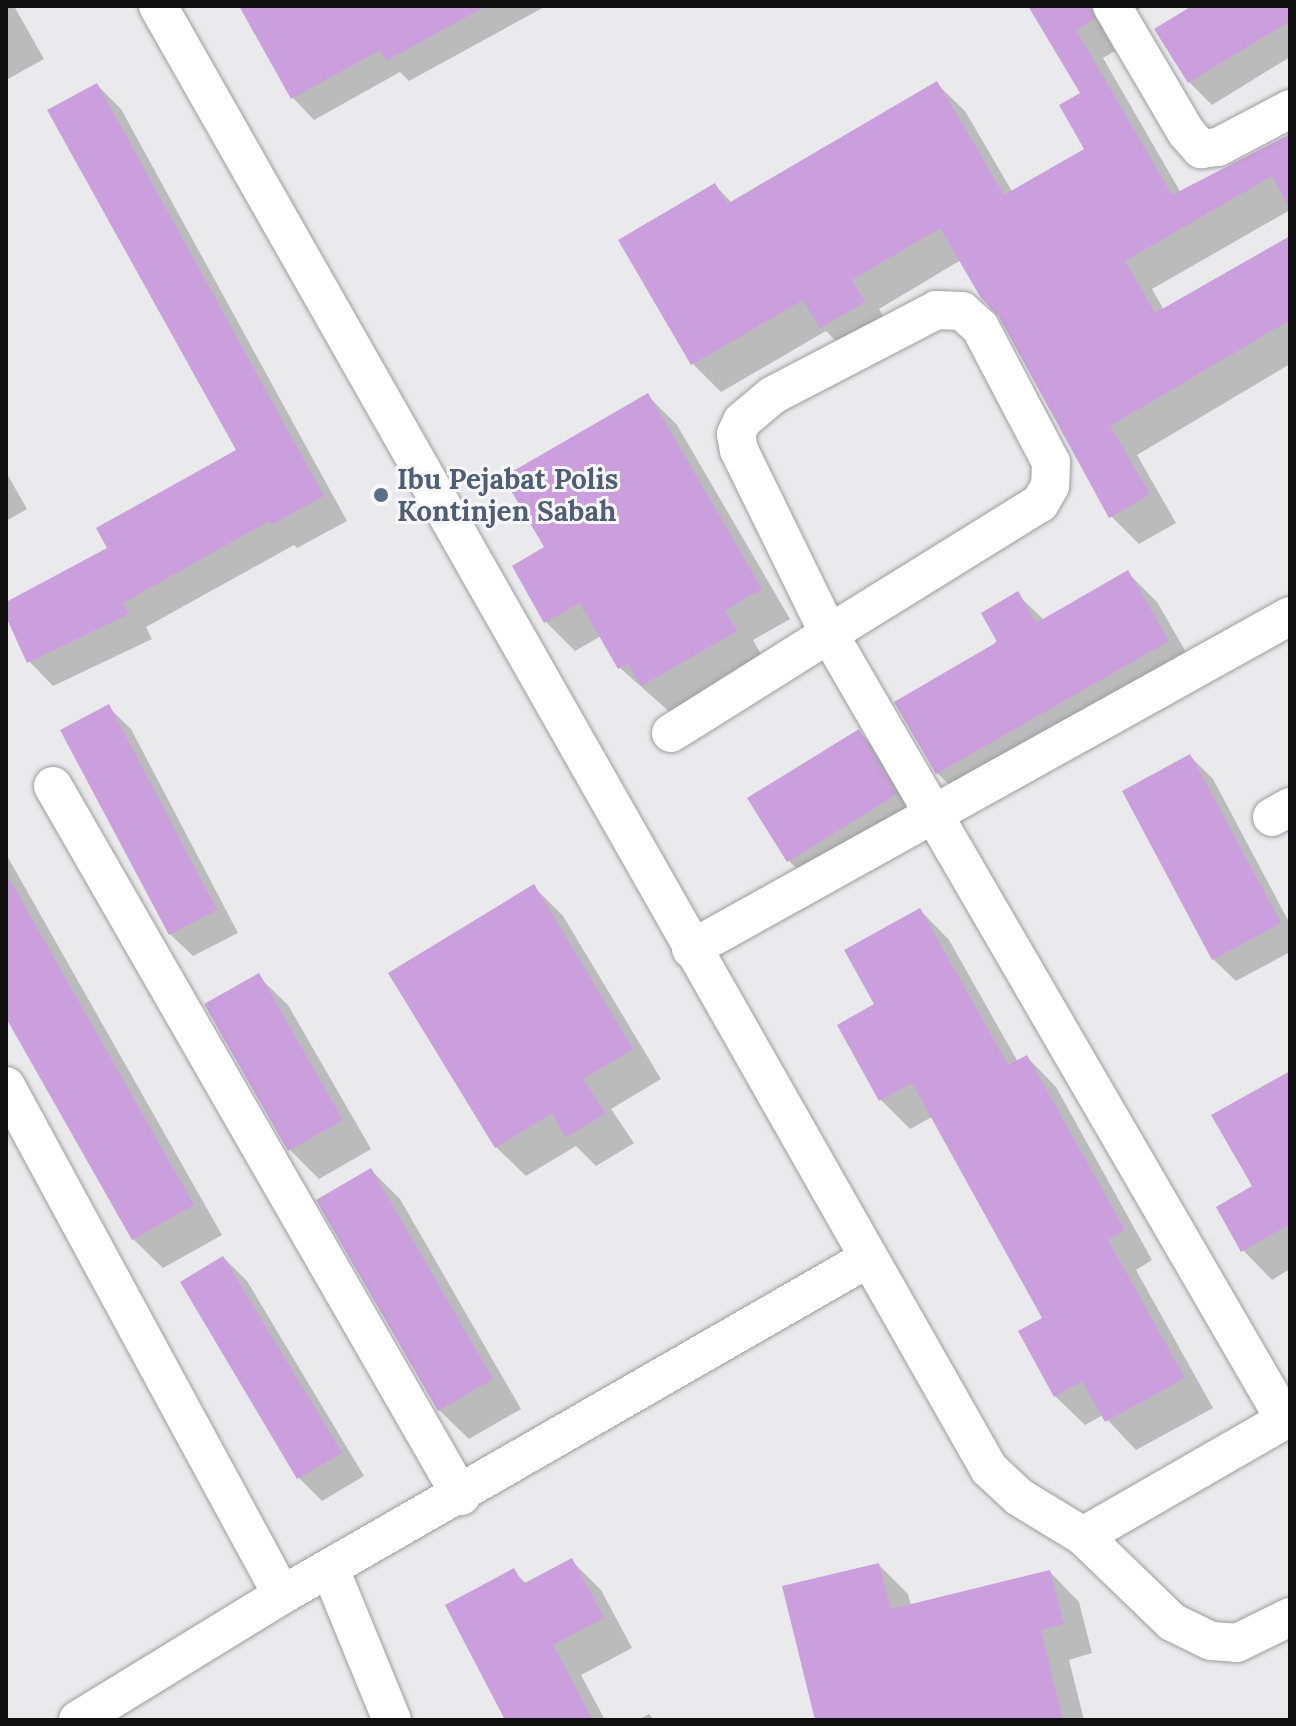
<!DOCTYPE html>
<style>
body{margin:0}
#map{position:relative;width:1296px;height:1726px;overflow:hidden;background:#eaeaec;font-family:Lora,serif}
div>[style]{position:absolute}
.shadow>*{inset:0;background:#0003}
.building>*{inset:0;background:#cb9fdd}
.roads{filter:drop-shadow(0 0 2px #9d9da0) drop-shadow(0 0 2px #9d9da0)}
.minor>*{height:38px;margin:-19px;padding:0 19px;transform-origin:19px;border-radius:19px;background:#fff}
.dots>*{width:22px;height:22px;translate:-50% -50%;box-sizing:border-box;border:4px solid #f7f7fa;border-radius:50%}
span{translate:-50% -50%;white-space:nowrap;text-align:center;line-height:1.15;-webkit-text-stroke:6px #f7f7fa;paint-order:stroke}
.service-label{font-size:28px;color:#4e5e75;font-weight:700}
.left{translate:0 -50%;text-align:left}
.frame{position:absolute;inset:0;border:8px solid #101011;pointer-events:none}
</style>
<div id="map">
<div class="shadow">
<i style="clip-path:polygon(6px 6px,14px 6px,44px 59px,6px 80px)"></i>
<i style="clip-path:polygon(242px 6px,546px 6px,409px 81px,400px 72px,314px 120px,293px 98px)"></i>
<i style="clip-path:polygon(1030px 6px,1144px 6px,1103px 30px,1115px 51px,1103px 58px,1181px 193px,1290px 136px,1290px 210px,1152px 289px,1164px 310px,1290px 238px,1290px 364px,1137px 455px,1176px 523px,1139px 544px,1111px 516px,1001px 316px,961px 260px,879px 309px,892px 330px,850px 355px,826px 331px,721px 392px,693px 364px,621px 241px,715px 185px,732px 203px,936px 83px,965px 111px,1013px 193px,1087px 149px,1083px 94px)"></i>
<i style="clip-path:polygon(1196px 6px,1290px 6px,1290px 57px,1212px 105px,1189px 82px)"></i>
<i style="clip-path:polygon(97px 85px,121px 109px,347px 521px,297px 548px,294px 545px,146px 627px,152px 639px,53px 686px,29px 661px,6px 604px,110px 549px,239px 451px)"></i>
<i style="clip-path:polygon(647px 395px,677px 425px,790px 619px,753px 640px,765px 661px,672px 714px,620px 668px,601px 636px,575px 651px,546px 622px,547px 548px)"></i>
<i style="clip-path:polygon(6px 472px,27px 509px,6px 521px)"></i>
<i style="clip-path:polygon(1128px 573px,1157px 602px,1197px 671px,967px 802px,937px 773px,1017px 594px,1044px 620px)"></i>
<i style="clip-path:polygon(108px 707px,131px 729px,238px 933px,193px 956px,170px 934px)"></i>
<i style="clip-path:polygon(858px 731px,881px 754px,918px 818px,812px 883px,789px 861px)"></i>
<i style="clip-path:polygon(1190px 756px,1213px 779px,1290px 924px,1290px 952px,1236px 981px,1213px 959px)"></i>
<i style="clip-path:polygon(6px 854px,222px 1235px,163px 1268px,133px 1239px,6px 1014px)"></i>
<i style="clip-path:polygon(534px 887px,563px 916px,661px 1079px,611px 1109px,634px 1143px,596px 1166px,576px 1146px,526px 1176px,496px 1147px)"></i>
<i style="clip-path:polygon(920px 910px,949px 940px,1018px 1062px,1027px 1057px,1056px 1087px,1152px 1260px,1136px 1270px,1213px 1408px,1136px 1450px,1103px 1415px,1085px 1425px,1055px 1396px,1044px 1319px,932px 1117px,910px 1129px,881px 1100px,876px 1005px)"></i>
<i style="clip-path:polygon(258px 976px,288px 1005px,371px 1149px,319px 1179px,290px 1150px)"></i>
<i style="clip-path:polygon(1290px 1073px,1290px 1269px,1272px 1280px,1243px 1250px)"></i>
<i style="clip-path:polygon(371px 1170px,400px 1199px,521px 1409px,469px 1439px,439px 1410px)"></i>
<i style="clip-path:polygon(224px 1258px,247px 1281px,364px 1476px,322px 1501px,299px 1478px)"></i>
<i style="clip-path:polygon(571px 1560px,601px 1590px,632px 1648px,581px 1675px,605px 1720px,507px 1720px,513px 1571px,527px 1584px)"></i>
<i style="clip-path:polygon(879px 1565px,908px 1594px,911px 1606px,1050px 1572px,1079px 1602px,1092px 1653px,1069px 1660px,1084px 1720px,817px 1720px)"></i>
<i style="clip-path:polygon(649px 1714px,654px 1720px,638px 1720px)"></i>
</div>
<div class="building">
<i style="clip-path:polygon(239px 6px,486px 6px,386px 61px,380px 50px,291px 99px)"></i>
<i style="clip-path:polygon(1028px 6px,1090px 6px,1094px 19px,1076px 30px,1172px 195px,1290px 134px,1290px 209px,1272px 176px,1125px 261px,1155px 313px,1290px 236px,1290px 320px,1110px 426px,1150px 494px,1109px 518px,999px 317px,981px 298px,940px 228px,852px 280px,865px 302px,820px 328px,803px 300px,691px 365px,618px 240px,715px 183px,727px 204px,937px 81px,1004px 195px,1084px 149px,1059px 105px,1080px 93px)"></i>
<i style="clip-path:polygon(1192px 6px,1290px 6px,1290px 21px,1188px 83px,1154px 29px)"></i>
<i style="clip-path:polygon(97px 83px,324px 496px,271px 525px,269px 521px,123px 603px,129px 614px,27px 663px,6px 617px,6px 602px,107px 548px,96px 528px,236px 450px,47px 110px)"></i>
<i style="clip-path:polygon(648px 393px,762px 589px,725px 610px,737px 631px,641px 686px,628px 664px,618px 669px,580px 603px,544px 623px,512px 566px,544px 547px,503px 477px)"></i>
<i style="clip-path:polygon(1128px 570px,1169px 641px,936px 774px,894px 702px,997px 642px,981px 613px,1018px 591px,1036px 623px)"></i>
<i style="clip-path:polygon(109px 704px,217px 910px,169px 935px,60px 730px)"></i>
<i style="clip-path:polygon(859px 729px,897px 794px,787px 862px,747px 798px)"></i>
<i style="clip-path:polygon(1190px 754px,1281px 923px,1212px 960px,1122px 791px)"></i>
<i style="clip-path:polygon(6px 873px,194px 1205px,132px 1240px,6px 1018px)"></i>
<i style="clip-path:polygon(534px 884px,633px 1049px,583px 1079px,606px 1113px,565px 1138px,552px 1113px,495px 1148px,388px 973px)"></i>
<i style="clip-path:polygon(920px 908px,1008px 1065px,1027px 1055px,1125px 1230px,1108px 1240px,1185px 1378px,1105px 1422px,1082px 1381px,1054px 1397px,1018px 1331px,1042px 1318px,912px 1083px,879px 1101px,837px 1025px,874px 1004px,844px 950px)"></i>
<i style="clip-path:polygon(259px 973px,343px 1120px,288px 1151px,204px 1004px)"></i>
<i style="clip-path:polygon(1290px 1071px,1290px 1224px,1241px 1252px,1216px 1207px,1252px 1186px,1211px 1115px)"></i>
<i style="clip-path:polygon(371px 1168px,493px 1379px,438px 1411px,316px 1200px)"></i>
<i style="clip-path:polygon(223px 1256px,342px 1453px,297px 1479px,180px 1282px)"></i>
<i style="clip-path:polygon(572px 1558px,604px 1618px,553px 1645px,593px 1720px,505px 1720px,445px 1605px,514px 1568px,523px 1584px)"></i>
<i style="clip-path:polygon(879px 1563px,891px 1609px,1050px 1570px,1064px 1624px,1041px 1630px,1063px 1720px,815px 1720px,782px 1586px)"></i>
</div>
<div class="roads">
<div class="minor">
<i style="left:158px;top:6px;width:1683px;rotate:60.4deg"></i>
<i style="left:989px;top:1469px;width:41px;rotate:43deg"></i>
<i style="left:1019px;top:1497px;width:75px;rotate:31.4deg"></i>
<i style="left:1083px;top:1536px;width:124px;rotate:44deg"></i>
<i style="left:1172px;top:1622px;width:43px;rotate:26deg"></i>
<i style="left:1211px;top:1641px;width:26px;rotate:4deg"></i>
<i style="left:1237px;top:1643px;width:59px;rotate:-26.1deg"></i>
<i style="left:1112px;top:6px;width:146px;rotate:59.6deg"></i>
<i style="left:1186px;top:132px;width:23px;rotate:49deg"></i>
<i style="left:1201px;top:149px;width:17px;rotate:-7deg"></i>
<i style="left:1218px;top:147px;width:81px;rotate:-27.8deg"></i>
<i style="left:671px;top:733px;width:186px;rotate:-32.1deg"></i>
<i style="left:829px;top:634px;width:205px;rotate:-116.1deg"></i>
<i style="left:739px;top:450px;width:16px;rotate:-101deg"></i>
<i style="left:736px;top:434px;width:14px;rotate:-65deg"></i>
<i style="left:742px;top:421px;width:40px;rotate:-40deg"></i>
<i style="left:773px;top:395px;width:184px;rotate:-27.5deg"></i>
<i style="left:936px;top:310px;width:26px;rotate:2deg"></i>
<i style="left:962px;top:311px;width:24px;rotate:42deg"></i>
<i style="left:980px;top:327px;width:153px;rotate:62.3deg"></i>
<i style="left:1051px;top:462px;width:24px;rotate:92deg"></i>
<i style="left:1050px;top:486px;width:20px;rotate:120deg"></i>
<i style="left:1040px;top:503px;width:248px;rotate:148.2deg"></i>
<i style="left:829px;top:634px;width:909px;rotate:59.88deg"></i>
<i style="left:1285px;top:1420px;width:6px;rotate:-31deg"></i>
<i style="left:53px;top:786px;width:819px;rotate:60.12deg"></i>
<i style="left:1272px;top:817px;width:21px;rotate:-29deg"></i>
<i style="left:691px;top:949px;width:685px;rotate:-29.07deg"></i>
<i style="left:6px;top:1086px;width:579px;rotate:61.53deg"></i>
<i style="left:1083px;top:1536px;width:233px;rotate:-29.9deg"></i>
<i style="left:330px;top:1569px;width:163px;rotate:67.7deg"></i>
<i style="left:78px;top:1720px;width:239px;rotate:-31.5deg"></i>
<i style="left:282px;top:1595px;width:675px;rotate:-29.87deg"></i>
</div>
</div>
<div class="dots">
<i style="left:381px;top:495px;background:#5c6f8a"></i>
</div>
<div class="service-label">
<span class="left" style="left:397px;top:495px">Ibu Pejabat Polis<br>Kontinjen Sabah</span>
</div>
<div class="frame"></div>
</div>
